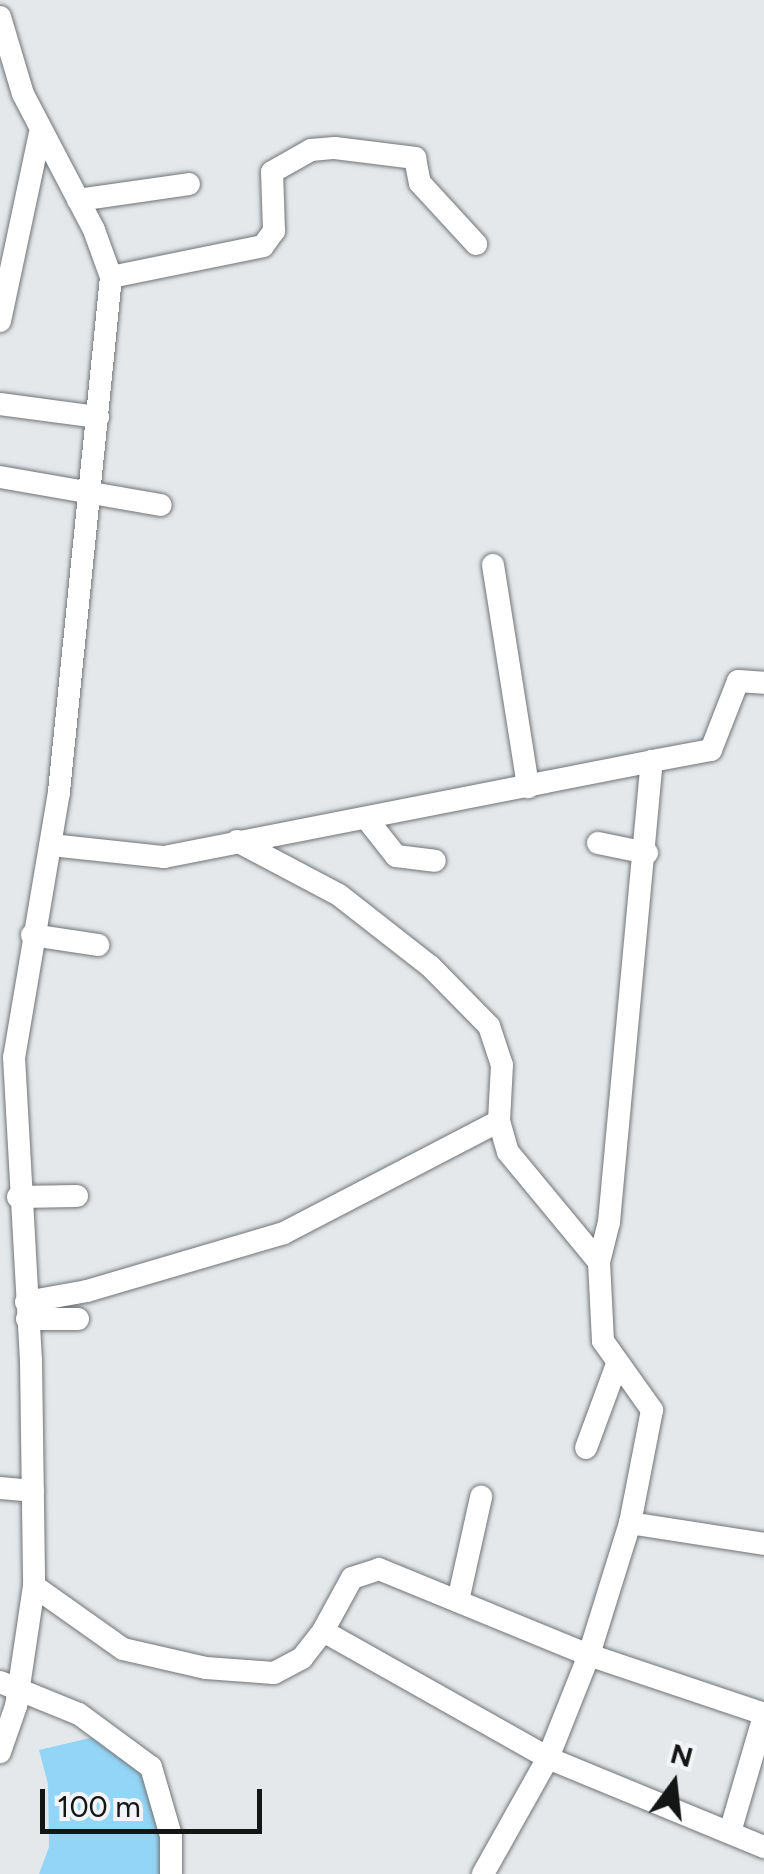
<!DOCTYPE html>
<style>
body{margin:0}
#map{position:relative;width:764px;height:1874px;overflow:hidden;background:#e5e8ea;font-family:Figtree,sans-serif}
div>[style]{position:absolute}
.green>*{inset:0;background:#93d5f6}
.roads{filter:drop-shadow(0 0 2px #717476) drop-shadow(0 0 2px #717476)}
.minor>*{height:22px;margin:-11px;padding:0 11px;transform-origin:11px;border-radius:11px;background:#fff}
span{translate:-50% -50%;white-space:nowrap;text-align:center;line-height:1.15;-webkit-text-stroke:9px #f2f5f7;paint-order:stroke}
.north{position:absolute;left:624px;top:1734px;width:100px;height:100px;-webkit-text-stroke:8px #f2f5f7;paint-order:stroke;rotate:15deg;font-size:28px;font-weight:700;line-height:40px;text-align:center;color:#141515}
.north::after{content:'';display:block;margin:auto;width:35px;height:45px;background:#141515;clip-path:polygon(50% 0,100% 100%,50% 72%,0 100%)}
.scale{position:absolute;left:40px;top:1789px;width:222px;height:45px;box-sizing:border-box;border:5px solid #141515;border-top:0;padding-left:12px;font-size:30px;line-height:35px;white-space:nowrap;color:#141515;-webkit-text-stroke:8px #f2f5f7;paint-order:stroke}
</style>
<div id="map">
<div class="green">
<i style="clip-path:polygon(94px 1737px,132px 1757px,151px 1782px,166px 1843px,160px 1874px,39px 1874px,49px 1847px,48px 1784px,39px 1750px)"></i>
</div>
<div class="roads">
<div class="minor">
<i style="left:0;top:17px;width:80px;rotate:73.4deg"></i>
<i style="left:23px;top:94px;width:153px;rotate:62.4deg"></i>
<i style="left:94px;top:230px;width:50px;rotate:70.1deg"></i>
<i style="left:111px;top:277px;width:518px;rotate:95.77deg"></i>
<i style="left:59px;top:792px;width:269px;rotate:99.6deg"></i>
<i style="left:14px;top:1057px;width:304px;rotate:86.8deg"></i>
<i style="left:31px;top:1361px;width:225px;rotate:89.2deg"></i>
<i style="left:34px;top:1586px;width:121px;rotate:98.5deg"></i>
<i style="left:16px;top:1706px;width:49px;rotate:109.2deg"></i>
<i style="left:78px;top:200px;width:112px;rotate:-8.2deg"></i>
<i style="left:111px;top:277px;width:155px;rotate:-11.5deg"></i>
<i style="left:263px;top:246px;width:19px;rotate:-54deg"></i>
<i style="left:274px;top:231px;width:59px;rotate:-91.9deg"></i>
<i style="left:272px;top:172px;width:45px;rotate:-29.4deg"></i>
<i style="left:311px;top:150px;width:24px;rotate:-5deg"></i>
<i style="left:335px;top:148px;width:81px;rotate:7.1deg"></i>
<i style="left:415px;top:158px;width:25px;rotate:79deg"></i>
<i style="left:420px;top:183px;width:83px;rotate:47.4deg"></i>
<i style="left:0;top:321px;width:192px;rotate:-78deg"></i>
<i style="left:0;top:404px;width:99px;rotate:7.6deg"></i>
<i style="left:0;top:477px;width:163px;rotate:9.9deg"></i>
<i style="left:493px;top:565px;width:225px;rotate:81deg"></i>
<i style="left:366px;top:818px;width:48px;rotate:51.7deg"></i>
<i style="left:396px;top:856px;width:39px;rotate:7deg"></i>
<i style="left:237px;top:841px;width:115px;rotate:27.9deg"></i>
<i style="left:339px;top:895px;width:115px;rotate:38deg"></i>
<i style="left:430px;top:966px;width:84px;rotate:45.5deg"></i>
<i style="left:489px;top:1026px;width:41px;rotate:71.6deg"></i>
<i style="left:502px;top:1065px;width:56px;rotate:93.1deg"></i>
<i style="left:499px;top:1121px;width:32px;rotate:74deg"></i>
<i style="left:508px;top:1152px;width:143px;rotate:50.4deg"></i>
<i style="left:599px;top:1262px;width:79px;rotate:87.1deg"></i>
<i style="left:603px;top:1341px;width:85px;rotate:54.6deg"></i>
<i style="left:652px;top:1410px;width:115px;rotate:101deg"></i>
<i style="left:630px;top:1523px;width:138px;rotate:107.3deg"></i>
<i style="left:589px;top:1655px;width:111px;rotate:111.7deg"></i>
<i style="left:548px;top:1758px;width:133px;rotate:119.3deg"></i>
<i style="left:598px;top:843px;width:50px;rotate:11.5deg"></i>
<i style="left:51px;top:845px;width:114px;rotate:6.1deg"></i>
<i style="left:164px;top:857px;width:497px;rotate:-11.1deg"></i>
<i style="left:32px;top:935px;width:67px;rotate:8.6deg"></i>
<i style="left:18px;top:1197px;width:59px;rotate:-1deg"></i>
<i style="left:599px;top:1262px;width:41px;rotate:-76deg"></i>
<i style="left:609px;top:1222px;width:463px;rotate:-84.7deg"></i>
<i style="left:652px;top:761px;width:60px;rotate:-10.6deg"></i>
<i style="left:711px;top:750px;width:74px;rotate:-68.6deg"></i>
<i style="left:738px;top:681px;width:26px;rotate:4deg"></i>
<i style="left:26px;top:1302px;width:62px;rotate:-10.2deg"></i>
<i style="left:87px;top:1291px;width:205px;rotate:-16.4deg"></i>
<i style="left:284px;top:1233px;width:242px;rotate:-27.5deg"></i>
<i style="left:27px;top:1319px;width:51px"></i>
<i style="left:586px;top:1448px;width:86px;rotate:-69.7deg"></i>
<i style="left:0;top:1488px;width:33px;rotate:5deg"></i>
<i style="left:630px;top:1523px;width:136px;rotate:8.9deg"></i>
<i style="left:34px;top:1586px;width:109px;rotate:35.3deg"></i>
<i style="left:123px;top:1649px;width:85px;rotate:12.9deg"></i>
<i style="left:206px;top:1668px;width:68px;rotate:4.2deg"></i>
<i style="left:274px;top:1673px;width:32px;rotate:-28deg"></i>
<i style="left:302px;top:1658px;width:34px;rotate:-52deg"></i>
<i style="left:323px;top:1631px;width:258px;rotate:29.4deg"></i>
<i style="left:548px;top:1758px;width:234px;rotate:22.4deg"></i>
<i style="left:458px;top:1601px;width:107px;rotate:-77.5deg"></i>
<i style="left:323px;top:1631px;width:60px;rotate:-61.3deg"></i>
<i style="left:352px;top:1578px;width:28px;rotate:-18deg"></i>
<i style="left:379px;top:1569px;width:227px;rotate:22.3deg"></i>
<i style="left:589px;top:1655px;width:185px;rotate:18.6deg"></i>
<i style="left:0;top:1682px;width:85px;rotate:22.1deg"></i>
<i style="left:79px;top:1714px;width:89px;rotate:36.4deg"></i>
<i style="left:151px;top:1767px;width:72px;rotate:73.8deg"></i>
<i style="left:171px;top:1836px;width:38px;rotate:90deg"></i>
<i style="left:730px;top:1832px;width:121px;rotate:-73.7deg"></i>
</div>
</div>
<div class="north">N</div>
<div class="scale">100 m</div>
</div>
